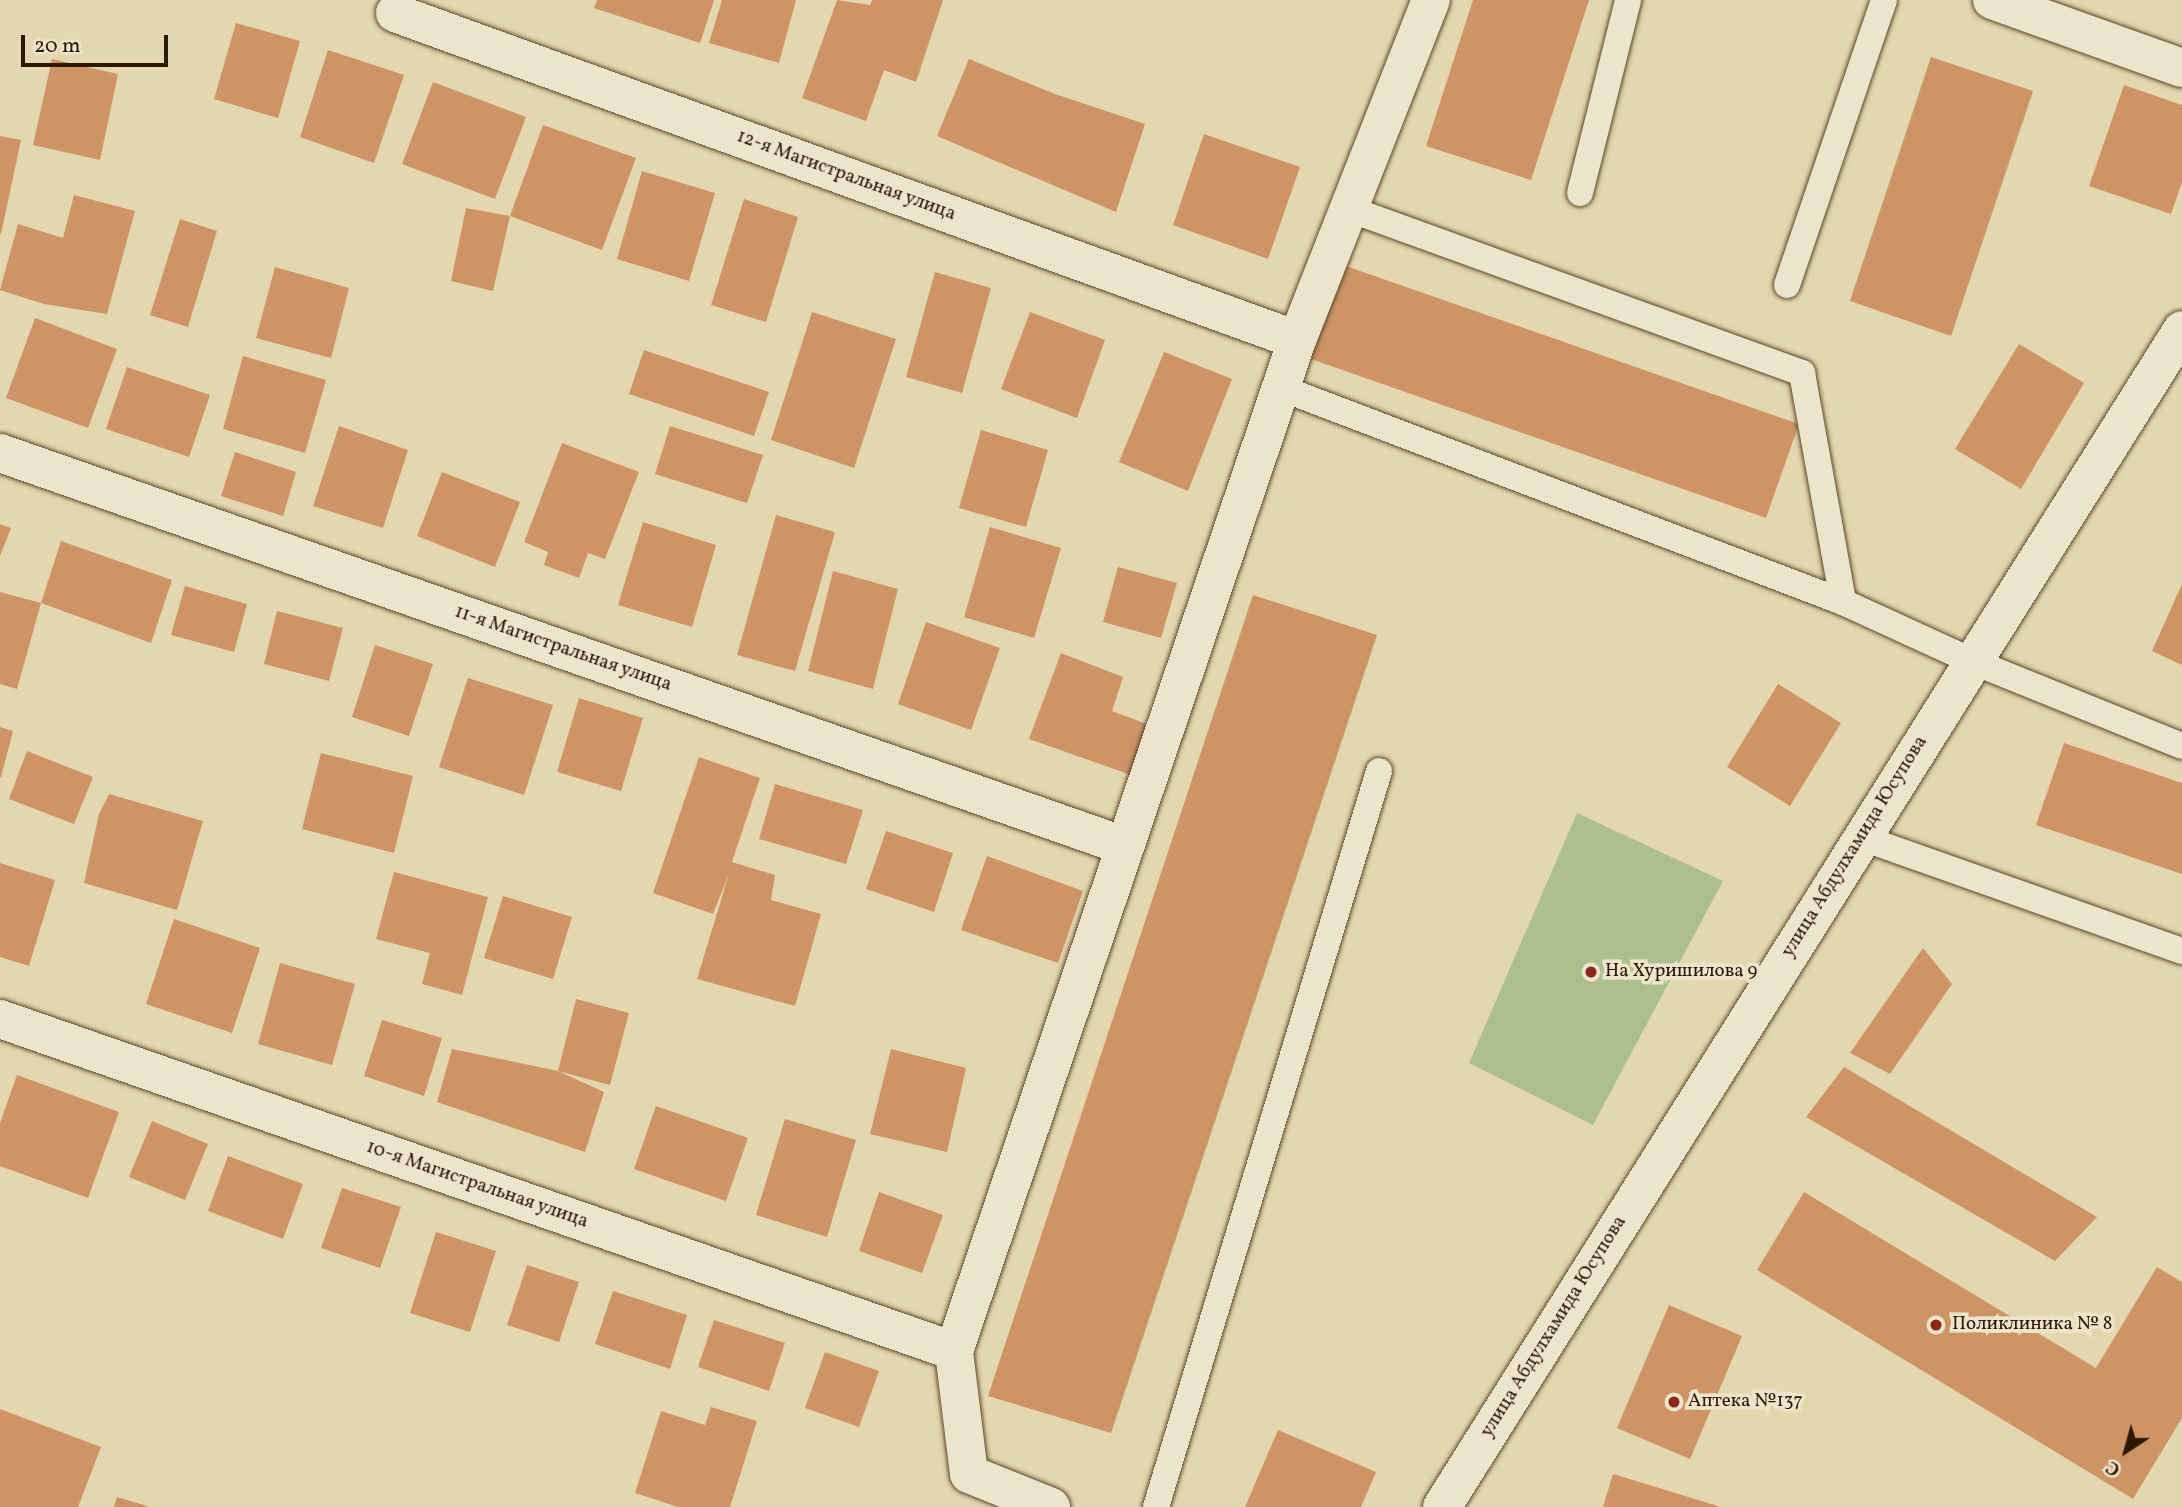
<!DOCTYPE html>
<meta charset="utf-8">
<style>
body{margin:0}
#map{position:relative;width:2182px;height:1507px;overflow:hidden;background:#e3d7af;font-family:Vollkorn,serif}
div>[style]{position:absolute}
.green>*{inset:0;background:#aebf8f}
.building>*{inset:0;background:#cf9466}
.roads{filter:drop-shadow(0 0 2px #5a482e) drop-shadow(0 0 2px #5a482e)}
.service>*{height:26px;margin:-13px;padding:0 13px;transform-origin:13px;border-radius:13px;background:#ede5cb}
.minor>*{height:38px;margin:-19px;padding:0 19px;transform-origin:19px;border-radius:19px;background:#ede5cb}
.tertiary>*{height:38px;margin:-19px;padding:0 19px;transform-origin:19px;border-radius:19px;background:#ede5cb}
.dots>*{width:19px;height:19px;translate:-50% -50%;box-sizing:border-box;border:4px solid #ede5cb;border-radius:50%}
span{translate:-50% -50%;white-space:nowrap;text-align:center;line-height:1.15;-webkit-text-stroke:7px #ede5cb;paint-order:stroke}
.street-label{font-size:19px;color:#2c1803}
.poi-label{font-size:19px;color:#2c1803}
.left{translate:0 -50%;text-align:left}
.north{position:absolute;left:2091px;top:1416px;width:70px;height:70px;-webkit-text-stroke:5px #ede5cb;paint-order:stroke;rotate:216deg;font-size:19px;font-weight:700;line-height:28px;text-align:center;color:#2c1803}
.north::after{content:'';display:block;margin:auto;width:24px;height:32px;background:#2c1803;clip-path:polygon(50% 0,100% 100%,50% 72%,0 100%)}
.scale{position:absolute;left:21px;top:35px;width:147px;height:32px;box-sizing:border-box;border:4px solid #2c1803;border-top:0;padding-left:9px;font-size:21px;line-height:24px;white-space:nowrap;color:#2c1803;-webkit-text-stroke:5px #ede5cb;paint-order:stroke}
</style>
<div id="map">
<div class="green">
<i style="clip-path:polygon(1577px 813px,1723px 881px,1593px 1125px,1469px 1063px)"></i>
</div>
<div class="building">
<i style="clip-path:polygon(597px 0,714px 0,700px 43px,594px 8px)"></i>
<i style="clip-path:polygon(722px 0,796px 0,779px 63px,709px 43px)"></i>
<i style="clip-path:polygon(837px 0,870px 5px,872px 0,943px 0,916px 82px,884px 70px,866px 121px,802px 98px)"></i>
<i style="clip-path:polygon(1473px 0,1589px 0,1531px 180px,1426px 146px)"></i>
<i style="clip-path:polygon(236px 23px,300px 41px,278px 118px,214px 99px)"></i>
<i style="clip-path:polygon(328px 50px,404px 75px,374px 163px,300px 137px)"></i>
<i style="clip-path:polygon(1931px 57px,2033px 91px,1951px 336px,1850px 301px)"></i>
<i style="clip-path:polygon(52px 59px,118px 74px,100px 160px,33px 145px)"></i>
<i style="clip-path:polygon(969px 59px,1055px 94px,1145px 124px,1116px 212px,937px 136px)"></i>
<i style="clip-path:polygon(433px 82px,526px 117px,495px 199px,402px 164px)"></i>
<i style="clip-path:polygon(2124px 85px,2182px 105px,2182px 182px,2171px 214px,2089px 186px)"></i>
<i style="clip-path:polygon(543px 125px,636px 158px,602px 250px,510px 216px)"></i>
<i style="clip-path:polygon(1204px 134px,1300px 167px,1268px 259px,1173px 225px)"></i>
<i style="clip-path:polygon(0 136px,21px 140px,1px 234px,0 234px)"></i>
<i style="clip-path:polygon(642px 171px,715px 193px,689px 281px,617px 259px)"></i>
<i style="clip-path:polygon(74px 195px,135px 211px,107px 314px,44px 304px,0 290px,18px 224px,63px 238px)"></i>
<i style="clip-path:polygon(744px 199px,798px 217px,766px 322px,711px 305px)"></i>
<i style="clip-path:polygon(466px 208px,510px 216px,493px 291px,451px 281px)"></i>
<i style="clip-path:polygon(180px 219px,217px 231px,188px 327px,150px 315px)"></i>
<i style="clip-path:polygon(1343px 265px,1799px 424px,1766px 518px,1311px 359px)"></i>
<i style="clip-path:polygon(275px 267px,349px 288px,331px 358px,256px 338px)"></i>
<i style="clip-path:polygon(935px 272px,991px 288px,962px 393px,906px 377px)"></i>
<i style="clip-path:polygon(812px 312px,896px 339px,854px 468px,771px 440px)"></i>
<i style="clip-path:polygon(1030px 312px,1105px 340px,1077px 418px,1001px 389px)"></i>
<i style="clip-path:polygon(35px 318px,117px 349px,88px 428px,6px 398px)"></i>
<i style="clip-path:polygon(2019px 344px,2084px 383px,2021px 489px,1955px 449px)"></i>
<i style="clip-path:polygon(644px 350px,769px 392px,754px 436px,629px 394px)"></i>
<i style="clip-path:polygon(1164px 352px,1232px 379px,1188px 491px,1119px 462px)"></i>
<i style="clip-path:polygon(243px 356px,326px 380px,305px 453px,223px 429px)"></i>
<i style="clip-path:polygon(127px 367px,210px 395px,189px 457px,106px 429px)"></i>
<i style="clip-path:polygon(339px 426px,408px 450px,383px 528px,313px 506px)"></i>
<i style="clip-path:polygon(670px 426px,763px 455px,747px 503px,655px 474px)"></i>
<i style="clip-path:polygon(981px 430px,1048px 450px,1026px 527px,959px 508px)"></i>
<i style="clip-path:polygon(562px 443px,639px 472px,605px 559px,588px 553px,579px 578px,544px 565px,548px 552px,524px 542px)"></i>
<i style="clip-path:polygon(235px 452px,296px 472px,283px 516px,221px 496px)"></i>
<i style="clip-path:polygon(442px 472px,520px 502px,495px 567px,417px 536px)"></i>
<i style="clip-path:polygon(776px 515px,835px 532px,795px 671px,737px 655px)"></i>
<i style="clip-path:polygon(643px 522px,716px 545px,692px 627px,618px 605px)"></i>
<i style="clip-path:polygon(0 524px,11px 528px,0 556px)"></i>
<i style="clip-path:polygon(990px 527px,1061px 548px,1034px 638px,964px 617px)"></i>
<i style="clip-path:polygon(61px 541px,172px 580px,151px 643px,41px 603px)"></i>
<i style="clip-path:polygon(1118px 567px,1177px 583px,1161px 638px,1103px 622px)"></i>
<i style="clip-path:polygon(833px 571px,898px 589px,873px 689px,808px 671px)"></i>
<i style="clip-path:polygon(2182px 584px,2182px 665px,2152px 651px)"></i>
<i style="clip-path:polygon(185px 586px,247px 604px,234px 652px,171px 635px)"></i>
<i style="clip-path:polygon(0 592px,41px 603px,17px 689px,0 684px)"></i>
<i style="clip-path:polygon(1253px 595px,1377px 635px,1111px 1433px,988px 1396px)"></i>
<i style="clip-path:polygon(277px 611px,343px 628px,329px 681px,264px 664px)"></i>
<i style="clip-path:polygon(926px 622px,1000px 648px,971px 730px,898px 704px)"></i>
<i style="clip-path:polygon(375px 645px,433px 664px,409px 736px,352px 717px)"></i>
<i style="clip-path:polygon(1061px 653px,1123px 677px,1112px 711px,1152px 726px,1134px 776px,1029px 739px)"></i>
<i style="clip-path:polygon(468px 678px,553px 705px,524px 795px,439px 767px)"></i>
<i style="clip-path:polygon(1778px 684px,1841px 723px,1790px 806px,1727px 767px)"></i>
<i style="clip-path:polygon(579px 698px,643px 718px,621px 791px,557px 772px)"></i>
<i style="clip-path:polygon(0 727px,13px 731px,1px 777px,0 777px)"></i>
<i style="clip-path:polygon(2064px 743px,2182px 783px,2182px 874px,2036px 825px)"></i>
<i style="clip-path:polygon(27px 751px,93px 777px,74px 824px,9px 799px)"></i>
<i style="clip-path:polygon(321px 753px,413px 776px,394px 853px,302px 829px)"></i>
<i style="clip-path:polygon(699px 757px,760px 778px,732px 862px,775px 875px,771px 900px,821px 914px,795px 1006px,697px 979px,729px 874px,713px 914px,653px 893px)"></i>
<i style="clip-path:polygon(775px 784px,863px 810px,846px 864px,759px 839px)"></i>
<i style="clip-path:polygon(109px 794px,203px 821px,177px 910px,84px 883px,99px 814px)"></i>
<i style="clip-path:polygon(886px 831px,953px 853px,934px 912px,866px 889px)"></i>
<i style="clip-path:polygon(987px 856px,1083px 891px,1058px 963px,961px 930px)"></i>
<i style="clip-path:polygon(0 863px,55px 880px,29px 966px,0 957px)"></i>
<i style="clip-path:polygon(394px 872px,488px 897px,462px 995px,422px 984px,430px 953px,376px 939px)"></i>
<i style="clip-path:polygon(503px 896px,572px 917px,553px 979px,484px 958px)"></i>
<i style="clip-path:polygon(174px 919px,260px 948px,232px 1033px,146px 1004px)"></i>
<i style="clip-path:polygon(1923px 948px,1952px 984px,1890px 1074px,1850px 1053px)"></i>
<i style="clip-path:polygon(280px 963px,355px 984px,332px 1065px,258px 1044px)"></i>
<i style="clip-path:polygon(576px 999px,629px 1013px,610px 1085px,558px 1071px)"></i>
<i style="clip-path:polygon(382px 1020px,442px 1038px,424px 1096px,364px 1076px)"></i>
<i style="clip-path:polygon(452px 1049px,558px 1071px,604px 1092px,585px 1152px,437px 1102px)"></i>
<i style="clip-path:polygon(891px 1049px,966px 1068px,947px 1152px,870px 1134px)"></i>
<i style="clip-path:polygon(1844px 1067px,2097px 1217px,2055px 1261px,1806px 1117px)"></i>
<i style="clip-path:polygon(17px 1075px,119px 1112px,88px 1198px,0 1166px,0 1123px)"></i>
<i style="clip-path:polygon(656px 1106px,748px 1138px,726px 1201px,634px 1169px)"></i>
<i style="clip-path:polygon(785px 1119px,856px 1140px,827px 1237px,756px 1215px)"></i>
<i style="clip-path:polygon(152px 1121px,208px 1144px,185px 1200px,129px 1177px)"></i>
<i style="clip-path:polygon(228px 1156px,303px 1184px,283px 1239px,208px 1211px)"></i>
<i style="clip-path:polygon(342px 1188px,401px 1207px,380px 1268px,321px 1248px)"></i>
<i style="clip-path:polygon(879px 1192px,943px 1215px,922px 1273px,859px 1251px)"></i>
<i style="clip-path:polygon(1804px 1192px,2096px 1368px,2157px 1267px,2182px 1282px,2182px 1418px,2133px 1499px,1757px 1270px)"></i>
<i style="clip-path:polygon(436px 1232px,496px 1251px,470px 1332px,410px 1313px)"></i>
<i style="clip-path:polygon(527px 1265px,579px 1282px,559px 1342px,507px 1325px)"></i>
<i style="clip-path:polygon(613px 1291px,687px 1315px,670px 1369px,595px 1344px)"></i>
<i style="clip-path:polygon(1669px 1305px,1742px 1336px,1690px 1459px,1617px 1428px)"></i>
<i style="clip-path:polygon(714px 1320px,785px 1343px,769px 1391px,698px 1367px)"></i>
<i style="clip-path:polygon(825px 1352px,879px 1371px,859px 1427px,805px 1408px)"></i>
<i style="clip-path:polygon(711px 1407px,757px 1421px,730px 1507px,678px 1507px,635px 1493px,661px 1411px,705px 1425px)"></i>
<i style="clip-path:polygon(0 1409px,101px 1447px,78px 1507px,0 1507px)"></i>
<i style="clip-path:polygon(1278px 1430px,1376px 1472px,1361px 1507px,1245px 1507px)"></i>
<i style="clip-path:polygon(1613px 1474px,1718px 1506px,1718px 1507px,1603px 1507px)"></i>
<i style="clip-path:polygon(117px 1497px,147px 1506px,147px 1507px,114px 1507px)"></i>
</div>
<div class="roads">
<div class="service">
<i style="left:1580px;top:193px;width:199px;rotate:-76deg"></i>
<i style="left:1349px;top:209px;width:482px;rotate:19.9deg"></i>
<i style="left:1802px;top:373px;width:233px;rotate:79.8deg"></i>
<i style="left:1843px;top:602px;width:144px;rotate:24.6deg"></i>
<i style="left:1974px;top:662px;width:224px;rotate:22deg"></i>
<i style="left:1787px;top:285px;width:301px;rotate:-71.2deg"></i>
<i style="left:1281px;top:388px;width:601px;rotate:20.85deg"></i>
<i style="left:1860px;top:837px;width:342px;rotate:19.5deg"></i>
<i style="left:1156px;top:1507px;width:769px;rotate:-73.14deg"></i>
</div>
<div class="minor">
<i style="left:1992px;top:0;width:202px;rotate:19.7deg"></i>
<i style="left:395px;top:13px;width:959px;rotate:19.93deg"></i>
<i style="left:0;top:453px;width:1192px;rotate:19.26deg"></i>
<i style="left:0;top:1019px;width:1010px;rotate:19.19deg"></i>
<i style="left:1051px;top:1507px;width:88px;rotate:-158.1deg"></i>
<i style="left:969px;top:1474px;width:124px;rotate:-97deg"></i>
<i style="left:954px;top:1351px;width:1068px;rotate:-71.26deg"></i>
<i style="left:1297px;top:340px;width:365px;rotate:-68.5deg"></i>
</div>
<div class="tertiary">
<i style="left:1442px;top:1507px;width:1390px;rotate:-57.84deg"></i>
</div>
</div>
<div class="dots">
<i style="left:1591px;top:972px;background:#8f2418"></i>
<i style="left:1936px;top:1325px;background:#8f2418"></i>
<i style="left:1674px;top:1402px;background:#8f2418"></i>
</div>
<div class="street-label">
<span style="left:846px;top:176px;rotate:20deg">12-я Магистральная улица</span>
<span style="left:563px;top:649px;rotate:19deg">11-я Магистральная улица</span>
<span style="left:1855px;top:847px;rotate:-58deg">улица Абдулхамида Юсупова</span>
<span style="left:477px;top:1185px;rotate:19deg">10-я Магистральная улица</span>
<span style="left:1554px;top:1327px;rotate:-58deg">улица Абдулхамида Юсупова</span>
</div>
<div class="poi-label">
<span class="left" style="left:1605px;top:972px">На Хуришилова 9</span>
<span class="left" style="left:1952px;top:1325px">Поликлиника № 8</span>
<span class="left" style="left:1688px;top:1402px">Аптека №137</span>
</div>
<div class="north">С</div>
<div class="scale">20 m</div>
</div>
